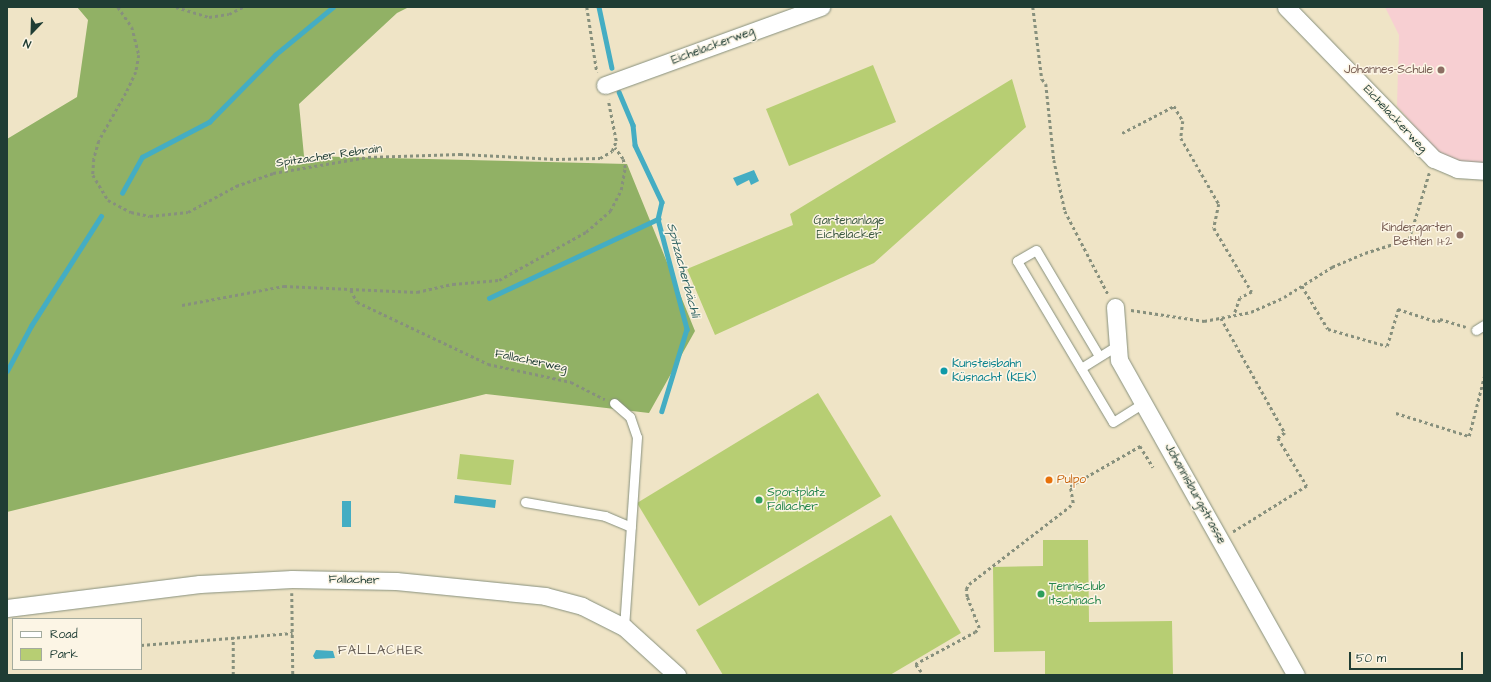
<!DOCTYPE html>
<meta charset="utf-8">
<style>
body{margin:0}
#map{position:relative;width:1491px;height:682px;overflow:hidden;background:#efe4c6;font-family:"Architects Daughter",sans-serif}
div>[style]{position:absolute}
.built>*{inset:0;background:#f7cfd2}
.green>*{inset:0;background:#b7ce73}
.forest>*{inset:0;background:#91b165}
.water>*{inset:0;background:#44adc3}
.stream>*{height:4.5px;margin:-2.25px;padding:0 2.25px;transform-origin:2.25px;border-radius:2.25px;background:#44adc3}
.path>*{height:2.5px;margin-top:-1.25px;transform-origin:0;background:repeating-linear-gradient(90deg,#87907d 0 3px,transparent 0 6px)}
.roads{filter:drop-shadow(0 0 1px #87907d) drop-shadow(0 0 1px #87907d)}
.lane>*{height:9px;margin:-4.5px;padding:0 4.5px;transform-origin:4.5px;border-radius:4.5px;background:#fff}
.street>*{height:17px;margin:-8.5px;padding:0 8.5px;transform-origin:8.5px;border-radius:8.5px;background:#fff}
.dots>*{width:11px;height:11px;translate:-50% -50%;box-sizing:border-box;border:2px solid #fcf5e5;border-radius:50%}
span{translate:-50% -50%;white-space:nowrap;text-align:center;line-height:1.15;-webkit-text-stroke:3px #fcf5e5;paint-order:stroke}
.street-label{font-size:12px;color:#1f3d34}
.education-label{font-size:12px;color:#785e54}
.right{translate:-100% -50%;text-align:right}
.park-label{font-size:12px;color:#3d5a41}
.culture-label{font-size:12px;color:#0d838f}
.left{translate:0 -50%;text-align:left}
.food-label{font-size:12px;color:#c56008}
.leisure-label{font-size:12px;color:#27864d}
.water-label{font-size:13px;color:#2a5f5f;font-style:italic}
.neighbourhood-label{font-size:13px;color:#645c54;letter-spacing:1px}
.frame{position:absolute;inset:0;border:8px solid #1f3d34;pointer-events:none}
.legend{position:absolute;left:12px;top:618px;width:130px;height:52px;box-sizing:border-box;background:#fcf5e5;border:1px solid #a4ab9e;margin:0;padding:5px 7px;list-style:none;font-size:12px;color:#1f3d34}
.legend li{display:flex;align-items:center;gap:8px;height:20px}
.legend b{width:20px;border:1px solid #a4ab9e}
.north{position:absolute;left:12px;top:12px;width:40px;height:40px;-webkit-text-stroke:3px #fcf5e5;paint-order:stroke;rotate:203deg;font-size:11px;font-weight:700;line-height:16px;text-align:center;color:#1f3d34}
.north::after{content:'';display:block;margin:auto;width:14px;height:18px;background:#1f3d34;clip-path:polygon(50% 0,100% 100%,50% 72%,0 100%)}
.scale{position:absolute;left:1349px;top:652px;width:114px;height:18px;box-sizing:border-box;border:2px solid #1f3d34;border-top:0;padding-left:5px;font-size:12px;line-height:14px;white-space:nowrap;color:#1f3d34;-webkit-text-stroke:3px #fcf5e5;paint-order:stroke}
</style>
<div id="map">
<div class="built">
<i style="clip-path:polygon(1385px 7px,1484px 7px,1484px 168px,1459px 164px,1434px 149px,1397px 106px,1399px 35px)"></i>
</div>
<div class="green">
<i style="clip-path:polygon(873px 65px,896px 122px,789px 166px,766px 109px)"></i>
<i style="clip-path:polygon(1012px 79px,1026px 127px,874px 263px,715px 335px,687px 269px,793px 225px,790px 214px)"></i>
<i style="clip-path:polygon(818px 393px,881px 496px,699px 606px,637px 503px)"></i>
<i style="clip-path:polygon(460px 454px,514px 460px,511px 485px,457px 479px)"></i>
<i style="clip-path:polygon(891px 515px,961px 633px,890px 675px,723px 675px,696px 630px)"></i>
<i style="clip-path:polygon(1043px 540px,1088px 540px,1089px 622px,1172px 621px,1173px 675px,1045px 675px,1045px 651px,994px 652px,993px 567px,1043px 566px)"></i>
</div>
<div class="forest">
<i style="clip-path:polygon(77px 7px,409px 7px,397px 13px,299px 104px,304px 156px,627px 164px,695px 331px,649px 413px,486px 394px,7px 512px,7px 139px,77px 97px,88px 20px)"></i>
</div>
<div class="water">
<i style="clip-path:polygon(754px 170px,759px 181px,751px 185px,749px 180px,737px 186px,733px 178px)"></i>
<i style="clip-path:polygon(455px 495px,496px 500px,495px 508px,454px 503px)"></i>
<i style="clip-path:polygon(342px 501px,351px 501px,351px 527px,342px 527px)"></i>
<i style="clip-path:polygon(316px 650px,333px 651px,335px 658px,315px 659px,313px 656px)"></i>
</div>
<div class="stream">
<i style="left:599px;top:7px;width:62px;rotate:78deg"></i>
<i style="left:619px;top:92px;width:36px;rotate:67deg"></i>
<i style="left:633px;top:125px;width:20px;rotate:84deg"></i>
<i style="left:635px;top:145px;width:63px;rotate:64.7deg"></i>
<i style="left:662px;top:202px;width:17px;rotate:103deg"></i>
<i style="left:658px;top:219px;width:114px;rotate:75.2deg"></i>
<i style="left:687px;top:329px;width:86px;rotate:107deg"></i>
<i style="left:122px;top:193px;width:41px;rotate:-60.9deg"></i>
<i style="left:142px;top:157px;width:76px;rotate:-27.6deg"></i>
<i style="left:209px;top:122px;width:94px;rotate:-45.4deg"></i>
<i style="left:275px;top:55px;width:75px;rotate:-39.6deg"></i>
<i style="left:489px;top:298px;width:187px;rotate:-25.1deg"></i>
<i style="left:7px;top:371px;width:51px;rotate:-61.9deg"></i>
<i style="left:31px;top:326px;width:130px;rotate:-57.5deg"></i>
</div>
<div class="path">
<i style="left:118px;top:7px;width:24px;rotate:55deg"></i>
<i style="left:132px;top:27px;width:29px;rotate:76deg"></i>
<i style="left:139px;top:55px;width:17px;rotate:100deg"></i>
<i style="left:136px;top:72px;width:23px;rotate:115deg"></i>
<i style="left:126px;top:93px;width:55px;rotate:119.4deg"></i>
<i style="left:99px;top:141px;width:19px;rotate:106deg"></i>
<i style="left:94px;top:159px;width:16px;rotate:94deg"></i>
<i style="left:93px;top:175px;width:29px;rotate:59deg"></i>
<i style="left:108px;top:200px;width:26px;rotate:28deg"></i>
<i style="left:131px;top:212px;width:19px;rotate:12deg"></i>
<i style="left:150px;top:216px;width:38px;rotate:-6deg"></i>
<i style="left:188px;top:212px;width:55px;rotate:-28.4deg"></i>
<i style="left:236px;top:186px;width:39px;rotate:-19deg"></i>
<i style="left:273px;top:173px;width:96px;rotate:-9.6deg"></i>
<i style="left:368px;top:157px;width:92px;rotate:-1.9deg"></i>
<i style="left:460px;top:154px;width:96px;rotate:3deg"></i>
<i style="left:556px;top:159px;width:44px;rotate:-1.3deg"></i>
<i style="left:600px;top:158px;width:14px;rotate:-30deg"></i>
<i style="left:612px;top:151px;width:11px;rotate:-68deg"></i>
<i style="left:616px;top:141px;width:42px;rotate:-101deg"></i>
<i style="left:176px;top:7px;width:34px;rotate:17deg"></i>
<i style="left:209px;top:17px;width:20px;rotate:-9deg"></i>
<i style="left:229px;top:14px;width:16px;rotate:-27deg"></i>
<i style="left:587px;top:7px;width:66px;rotate:81.3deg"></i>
<i style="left:1033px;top:7px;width:73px;rotate:82.9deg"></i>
<i style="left:1042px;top:79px;width:6px;rotate:51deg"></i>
<i style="left:1046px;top:84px;width:76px;rotate:84deg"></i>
<i style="left:1054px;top:160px;width:52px;rotate:77.8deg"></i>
<i style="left:1065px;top:211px;width:93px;rotate:62.6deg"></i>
<i style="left:1122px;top:133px;width:59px;rotate:-27.4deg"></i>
<i style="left:1174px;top:106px;width:17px;rotate:59deg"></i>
<i style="left:1183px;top:121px;width:17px;rotate:97deg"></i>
<i style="left:1181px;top:138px;width:76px;rotate:60.1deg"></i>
<i style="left:1219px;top:204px;width:25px;rotate:102deg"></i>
<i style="left:1214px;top:228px;width:74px;rotate:59.3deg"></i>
<i style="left:1252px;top:292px;width:13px;rotate:153deg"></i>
<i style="left:1240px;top:298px;width:18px;rotate:109deg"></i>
<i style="left:1302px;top:286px;width:50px;rotate:58.8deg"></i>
<i style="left:1328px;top:329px;width:61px;rotate:16.1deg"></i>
<i style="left:1387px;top:346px;width:39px;rotate:-73deg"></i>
<i style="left:1398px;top:309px;width:42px;rotate:18deg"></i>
<i style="left:1438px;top:322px;width:4px;rotate:-56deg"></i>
<i style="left:1440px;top:319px;width:27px;rotate:17deg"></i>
<i style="left:351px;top:290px;width:13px;rotate:63deg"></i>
<i style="left:357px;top:302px;width:145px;rotate:25.3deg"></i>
<i style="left:488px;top:364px;width:85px;rotate:12.2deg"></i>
<i style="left:571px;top:382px;width:38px;rotate:27deg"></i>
<i style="left:182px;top:305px;width:104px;rotate:-10.6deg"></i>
<i style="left:284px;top:286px;width:133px;rotate:2.6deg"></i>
<i style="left:417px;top:292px;width:37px;rotate:-13deg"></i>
<i style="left:453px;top:284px;width:46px;rotate:-5deg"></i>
<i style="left:499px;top:280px;width:99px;rotate:-28.9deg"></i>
<i style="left:586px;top:232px;width:32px;rotate:-41deg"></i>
<i style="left:610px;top:211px;width:24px;rotate:-62deg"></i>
<i style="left:621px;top:190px;width:22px;rotate:-80deg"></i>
<i style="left:625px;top:168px;width:9px;rotate:-103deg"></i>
<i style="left:623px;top:159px;width:14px;rotate:-126deg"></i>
<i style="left:1131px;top:310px;width:74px;rotate:8.6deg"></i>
<i style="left:1204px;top:321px;width:48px;rotate:-10.8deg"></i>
<i style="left:1251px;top:312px;width:36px;rotate:-24deg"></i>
<i style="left:1284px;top:297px;width:57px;rotate:-32deg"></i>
<i style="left:1332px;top:267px;width:36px;rotate:-23deg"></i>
<i style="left:1365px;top:253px;width:46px;rotate:-17.7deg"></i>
<i style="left:1409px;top:239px;width:69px;rotate:-73.1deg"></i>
<i style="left:1221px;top:318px;width:132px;rotate:60.9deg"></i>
<i style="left:1285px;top:433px;width:9px;rotate:144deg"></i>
<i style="left:1278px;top:438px;width:56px;rotate:58.9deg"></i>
<i style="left:1307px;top:486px;width:87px;rotate:148.1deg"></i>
<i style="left:1396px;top:413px;width:77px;rotate:17.5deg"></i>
<i style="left:1469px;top:436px;width:61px;rotate:-75.7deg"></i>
<i style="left:292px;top:593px;width:82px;rotate:89.3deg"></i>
<i style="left:141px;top:645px;width:152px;rotate:-4.5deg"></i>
<i style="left:921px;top:672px;width:10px;rotate:-127deg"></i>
<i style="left:915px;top:664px;width:68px;rotate:-28.1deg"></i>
<i style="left:975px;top:632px;width:6px;rotate:-45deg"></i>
<i style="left:979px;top:628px;width:33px;rotate:-111deg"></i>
<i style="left:967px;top:597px;width:8px;rotate:-97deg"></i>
<i style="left:966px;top:589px;width:6px;rotate:-59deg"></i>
<i style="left:969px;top:584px;width:126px;rotate:-37.6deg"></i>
<i style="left:1069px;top:507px;width:6px;rotate:-45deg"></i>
<i style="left:1073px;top:503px;width:17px;rotate:-100deg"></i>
<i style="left:1070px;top:486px;width:81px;rotate:-29.7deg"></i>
<i style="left:1140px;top:446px;width:25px;rotate:58deg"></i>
<i style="left:233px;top:675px;width:38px;rotate:-90deg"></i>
</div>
<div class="roads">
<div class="lane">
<i style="left:1476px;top:330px;width:9px;rotate:-32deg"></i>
<i style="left:1099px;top:356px;width:123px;rotate:-120.7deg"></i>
<i style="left:1036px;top:250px;width:22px;rotate:150deg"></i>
<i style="left:1017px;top:261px;width:187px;rotate:59.2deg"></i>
<i style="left:1113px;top:422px;width:36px;rotate:-32deg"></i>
<i style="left:1081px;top:368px;width:44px;rotate:-31.9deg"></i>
<i style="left:614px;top:403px;width:21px;rotate:41deg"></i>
<i style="left:630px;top:417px;width:21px;rotate:71deg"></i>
<i style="left:637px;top:437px;width:190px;rotate:93.9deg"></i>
<i style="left:525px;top:502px;width:81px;rotate:9.9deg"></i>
<i style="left:605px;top:516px;width:28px;rotate:23deg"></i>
</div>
<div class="street">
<i style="left:1286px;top:7px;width:212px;rotate:45.8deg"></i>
<i style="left:1434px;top:159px;width:25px;rotate:23deg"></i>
<i style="left:1457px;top:169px;width:27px;rotate:4deg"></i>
<i style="left:605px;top:85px;width:230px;rotate:-19.9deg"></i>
<i style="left:1115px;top:307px;width:53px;rotate:85.7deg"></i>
<i style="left:1119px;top:360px;width:361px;rotate:60.7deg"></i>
<i style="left:7px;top:608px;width:194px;rotate:-7.1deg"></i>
<i style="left:200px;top:584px;width:92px;rotate:-3.1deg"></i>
<i style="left:292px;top:579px;width:104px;rotate:1.1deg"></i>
<i style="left:396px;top:581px;width:150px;rotate:5.7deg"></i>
<i style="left:545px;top:596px;width:38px;rotate:15deg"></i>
<i style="left:582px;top:606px;width:47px;rotate:26.6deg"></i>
<i style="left:624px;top:627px;width:72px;rotate:42.2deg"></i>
</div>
</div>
<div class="dots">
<i style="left:1441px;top:70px;background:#8d6e63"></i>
<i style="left:1460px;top:235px;background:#8d6e63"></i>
<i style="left:944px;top:371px;background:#0f9aa8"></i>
<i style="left:1049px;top:480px;background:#e8710a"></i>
<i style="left:759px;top:500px;background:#2e9e5b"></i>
<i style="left:1041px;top:594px;background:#2e9e5b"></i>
</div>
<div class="street-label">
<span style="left:713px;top:46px;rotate:-20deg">Eichelackerweg</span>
<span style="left:1395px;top:119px;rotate:47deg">Eichelackerweg</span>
<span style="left:329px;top:156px;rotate:-8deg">Spitzacher Rebrain</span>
<span style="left:531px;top:361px;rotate:12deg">Fallacherweg</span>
<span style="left:1195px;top:494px;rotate:61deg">Johannisburgstrasse</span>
<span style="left:354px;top:580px;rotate:1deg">Fallacher</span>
</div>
<div class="education-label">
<span class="right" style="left:1433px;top:70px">Johannes-Schule</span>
<span class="right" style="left:1452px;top:235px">Kindergarten<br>Bettlen 1+2</span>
</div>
<div class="park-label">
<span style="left:849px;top:228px">Gartenanlage<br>Eichelacker</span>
</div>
<div class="culture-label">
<span class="left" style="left:952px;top:371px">Kunsteisbahn<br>Küsnacht (KEK)</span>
</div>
<div class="food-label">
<span class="left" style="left:1057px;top:480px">Pulpo</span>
</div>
<div class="leisure-label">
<span class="left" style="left:767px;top:500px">Sportplatz<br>Fallacher</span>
<span class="left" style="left:1049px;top:594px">Tennisclub<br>Itschnach</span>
</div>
<div class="water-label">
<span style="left:683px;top:270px;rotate:75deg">Spitzacherbächli</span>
</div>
<div class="neighbourhood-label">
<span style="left:381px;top:650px">FALLACHER</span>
</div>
<div class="frame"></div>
<ul class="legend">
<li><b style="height:5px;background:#fff"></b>Road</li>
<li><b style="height:11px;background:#b7ce73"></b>Park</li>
</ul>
<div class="north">N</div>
<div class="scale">50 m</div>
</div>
